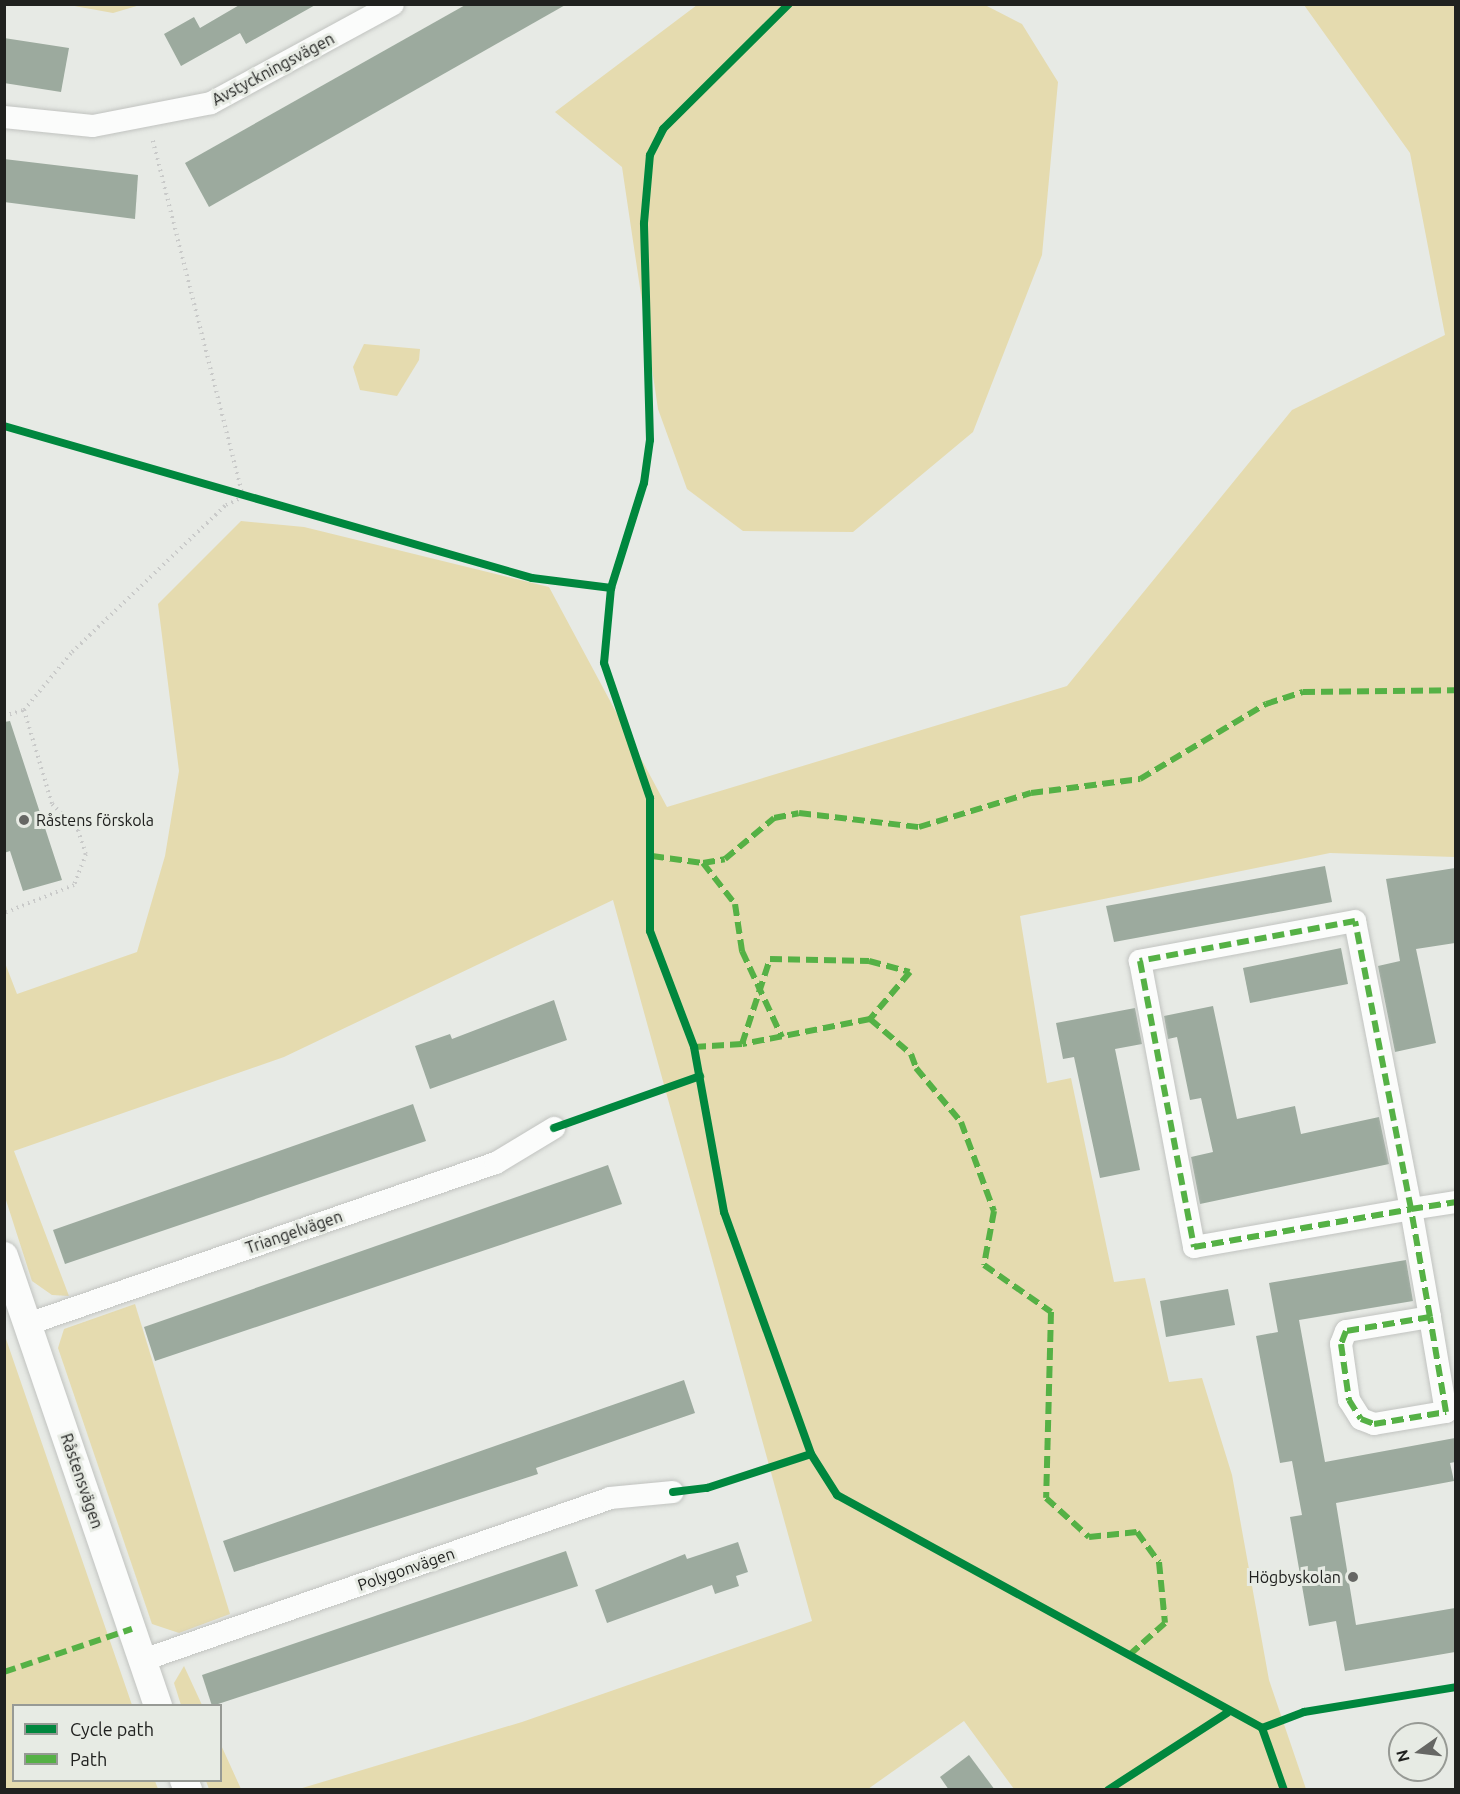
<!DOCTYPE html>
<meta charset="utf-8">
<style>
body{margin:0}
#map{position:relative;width:1460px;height:1794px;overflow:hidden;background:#e7eae5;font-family:Ubuntu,sans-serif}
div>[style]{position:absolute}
.green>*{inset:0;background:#e5dbaf}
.building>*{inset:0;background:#9caa9e}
.path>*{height:4px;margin-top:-2px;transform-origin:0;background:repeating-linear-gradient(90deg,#c9cac9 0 1.5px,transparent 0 6px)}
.roads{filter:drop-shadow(0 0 2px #c1c3c0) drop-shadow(0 0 2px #c1c3c0)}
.minor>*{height:22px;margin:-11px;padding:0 11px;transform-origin:11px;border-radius:11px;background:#fbfcfb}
.tertiary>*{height:28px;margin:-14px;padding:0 14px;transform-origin:14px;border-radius:14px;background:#fbfcfb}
.quiet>*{height:6px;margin-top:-3px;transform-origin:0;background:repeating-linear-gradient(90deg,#55b145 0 12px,transparent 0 18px)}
.cycleway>*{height:8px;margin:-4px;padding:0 4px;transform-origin:4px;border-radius:4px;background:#00873e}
.dots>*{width:16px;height:16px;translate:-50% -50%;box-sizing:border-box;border:3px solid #e7ebe4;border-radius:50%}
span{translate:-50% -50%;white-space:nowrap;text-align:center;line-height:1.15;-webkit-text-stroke:6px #e7ebe4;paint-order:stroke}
.street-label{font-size:16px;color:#20211f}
.poi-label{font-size:16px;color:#20211f}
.left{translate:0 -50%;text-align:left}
.right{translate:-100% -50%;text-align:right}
.frame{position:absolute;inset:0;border:6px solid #20211f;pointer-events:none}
.legend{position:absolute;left:12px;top:1704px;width:210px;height:78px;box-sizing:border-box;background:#e7ebe4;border:2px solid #979a95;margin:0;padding:8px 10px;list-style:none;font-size:18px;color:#20211f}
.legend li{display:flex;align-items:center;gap:12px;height:30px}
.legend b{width:30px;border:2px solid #979a95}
.north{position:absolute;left:1388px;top:1722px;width:60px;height:60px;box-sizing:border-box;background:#e7ebe4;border:2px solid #979a95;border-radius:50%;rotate:256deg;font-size:16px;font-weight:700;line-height:24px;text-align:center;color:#20211f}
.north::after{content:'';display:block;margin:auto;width:21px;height:27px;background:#666764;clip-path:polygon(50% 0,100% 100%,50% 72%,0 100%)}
</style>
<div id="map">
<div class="green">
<i style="clip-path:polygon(69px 5px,140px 4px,140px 5px,113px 13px)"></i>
<i style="clip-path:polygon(697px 5px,985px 5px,1022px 24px,1058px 82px,1042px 255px,973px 432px,853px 532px,743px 531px,687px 489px,658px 409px,622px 167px,555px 112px)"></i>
<i style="clip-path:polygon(1304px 5px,1455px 5px,1455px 857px,1330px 853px,1020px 916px,1047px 1083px,1071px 1078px,1114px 1282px,1145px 1278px,1169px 1382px,1202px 1378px,1232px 1475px,1269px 1680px,1306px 1789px,1014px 1789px,964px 1721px,868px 1789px,299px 1789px,522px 1722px,812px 1621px,613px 900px,284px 1057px,14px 1151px,69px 1296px,52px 1295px,32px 1281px,5px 1197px,5px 963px,17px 994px,137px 952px,165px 856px,179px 771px,158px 604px,241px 521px,304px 527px,549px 587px,667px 807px,1067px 686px,1292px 410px,1445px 335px,1410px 153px)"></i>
<i style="clip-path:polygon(364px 344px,420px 349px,419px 360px,397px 396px,360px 390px,353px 367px)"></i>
<i style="clip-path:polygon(135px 1304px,230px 1614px,179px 1633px,152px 1624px,58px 1348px,64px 1329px)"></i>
<i style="clip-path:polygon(5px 1336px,132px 1705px,14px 1706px,14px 1780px,155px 1781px,158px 1789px,5px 1789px)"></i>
<i style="clip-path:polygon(184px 1666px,202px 1705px,181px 1705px,174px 1683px)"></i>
<i style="clip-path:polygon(221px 1745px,241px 1789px,209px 1789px,206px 1781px,220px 1780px)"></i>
</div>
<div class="building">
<i style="clip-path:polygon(241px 4px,317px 4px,246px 44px,240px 33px,181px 66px,164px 34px,194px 17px,200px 28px)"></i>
<i style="clip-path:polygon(467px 4px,567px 4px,209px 207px,185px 163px)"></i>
<i style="clip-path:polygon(4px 38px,69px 48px,61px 92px,4px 83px)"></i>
<i style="clip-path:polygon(4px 159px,138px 175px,135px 219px,4px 202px)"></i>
<i style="clip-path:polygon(10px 721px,62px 880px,23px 891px,10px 851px,4px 853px,4px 722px)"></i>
<i style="clip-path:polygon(1325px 866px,1332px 902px,1114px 942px,1106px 906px)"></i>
<i style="clip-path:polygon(1455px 868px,1455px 943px,1416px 949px,1436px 1043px,1395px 1052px,1378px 966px,1400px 961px,1386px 879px)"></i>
<i style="clip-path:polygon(1341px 948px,1348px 984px,1250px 1003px,1243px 968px)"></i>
<i style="clip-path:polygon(554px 1000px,567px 1040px,430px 1089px,415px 1046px,450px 1034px,452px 1039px)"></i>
<i style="clip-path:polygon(1213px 1006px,1237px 1119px,1295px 1106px,1301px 1134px,1379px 1117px,1389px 1164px,1200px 1204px,1191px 1157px,1213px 1152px,1201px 1098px,1190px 1100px,1177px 1037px,1168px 1039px,1164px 1016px)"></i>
<i style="clip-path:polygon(1135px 1008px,1142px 1044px,1115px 1049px,1140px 1170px,1100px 1178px,1074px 1057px,1063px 1059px,1056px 1023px)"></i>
<i style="clip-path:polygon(413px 1104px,426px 1141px,65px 1264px,53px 1230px)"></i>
<i style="clip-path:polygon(608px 1165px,622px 1204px,155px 1361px,144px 1327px)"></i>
<i style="clip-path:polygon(1406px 1260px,1413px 1301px,1299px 1320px,1325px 1462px,1455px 1438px,1455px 1462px,1450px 1463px,1454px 1481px,1336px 1503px,1356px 1625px,1455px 1608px,1455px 1652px,1345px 1671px,1336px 1621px,1309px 1626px,1290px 1517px,1302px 1515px,1292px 1461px,1280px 1463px,1256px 1336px,1278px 1332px,1269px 1283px)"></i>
<i style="clip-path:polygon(1228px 1289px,1235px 1325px,1166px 1337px,1160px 1301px)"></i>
<i style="clip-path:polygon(684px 1380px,695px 1413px,536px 1468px,538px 1474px,234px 1572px,223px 1541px)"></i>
<i style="clip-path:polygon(738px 1542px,748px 1572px,736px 1576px,739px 1586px,715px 1594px,712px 1585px,607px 1623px,595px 1590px,685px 1554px,687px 1559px)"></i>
<i style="clip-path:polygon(566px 1551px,578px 1586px,212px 1706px,202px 1675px)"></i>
<i style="clip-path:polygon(969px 1755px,995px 1790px,949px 1790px,940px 1777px)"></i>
</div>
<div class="path">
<i style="left:24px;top:710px;width:75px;rotate:-50.4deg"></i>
<i style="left:72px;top:652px;width:213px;rotate:-43.7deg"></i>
<i style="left:226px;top:505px;width:19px;rotate:-25deg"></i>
<i style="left:243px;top:497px;width:371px;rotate:-104.2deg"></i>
<i style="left:4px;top:716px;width:21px;rotate:-17deg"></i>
<i style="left:24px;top:710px;width:98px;rotate:73.4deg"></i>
<i style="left:52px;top:804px;width:37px;rotate:45deg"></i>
<i style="left:78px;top:830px;width:25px;rotate:72deg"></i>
<i style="left:86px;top:854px;width:33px;rotate:111deg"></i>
<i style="left:74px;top:885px;width:75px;rotate:158.2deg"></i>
</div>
<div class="roads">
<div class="minor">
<i style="left:4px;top:117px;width:89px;rotate:5.8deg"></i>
<i style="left:93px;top:126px;width:120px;rotate:-11deg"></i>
<i style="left:211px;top:103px;width:207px;rotate:-28.5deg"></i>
<i style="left:1430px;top:1317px;width:85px;rotate:170.5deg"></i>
<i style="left:1346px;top:1331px;width:14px;rotate:111deg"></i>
<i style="left:1341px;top:1344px;width:57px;rotate:81.9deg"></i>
<i style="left:1349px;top:1400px;width:22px;rotate:58deg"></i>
<i style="left:1361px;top:1419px;width:14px;rotate:21deg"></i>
<i style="left:1374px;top:1424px;width:73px;rotate:-9.5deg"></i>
<i style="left:1446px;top:1412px;width:96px;rotate:-99.6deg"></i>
<i style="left:1430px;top:1317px;width:110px;rotate:-100deg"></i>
<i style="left:1411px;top:1209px;width:293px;rotate:-101deg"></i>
<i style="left:1355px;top:921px;width:219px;rotate:169.5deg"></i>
<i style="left:1140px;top:961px;width:291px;rotate:79.3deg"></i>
<i style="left:1194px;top:1247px;width:220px;rotate:-9.9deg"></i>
<i style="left:1411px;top:1209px;width:46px;rotate:-8.8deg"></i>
<i style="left:28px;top:1324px;width:495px;rotate:-19deg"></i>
<i style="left:496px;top:1163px;width:68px;rotate:-31.1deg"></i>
<i style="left:143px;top:1660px;width:494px;rotate:-19.1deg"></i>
<i style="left:610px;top:1498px;width:63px;rotate:-5.4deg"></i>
</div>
<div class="tertiary">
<i style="left:4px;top:1256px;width:476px;rotate:71.1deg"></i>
<i style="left:184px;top:1780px;width:11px;rotate:68deg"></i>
</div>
</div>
<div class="quiet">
<i style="left:652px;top:856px;width:51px;rotate:7.8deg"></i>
<i style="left:703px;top:863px;width:22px;rotate:-10deg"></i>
<i style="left:725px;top:859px;width:64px;rotate:-39.9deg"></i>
<i style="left:774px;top:818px;width:25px;rotate:-11deg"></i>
<i style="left:799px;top:813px;width:121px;rotate:6.7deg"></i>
<i style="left:919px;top:827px;width:117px;rotate:-16.9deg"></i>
<i style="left:1031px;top:793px;width:110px;rotate:-7.3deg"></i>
<i style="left:1140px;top:779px;width:147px;rotate:-30.8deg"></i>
<i style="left:1266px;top:704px;width:39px;rotate:-18deg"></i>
<i style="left:1303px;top:692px;width:153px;rotate:-0.7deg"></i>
<i style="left:703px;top:863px;width:52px;rotate:52deg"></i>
<i style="left:735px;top:904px;width:48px;rotate:81.5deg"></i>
<i style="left:742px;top:951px;width:95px;rotate:65.1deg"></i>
<i style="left:870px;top:1019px;width:54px;rotate:40.5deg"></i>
<i style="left:911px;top:1054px;width:15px;rotate:70deg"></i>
<i style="left:916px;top:1068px;width:70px;rotate:50.2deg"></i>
<i style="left:961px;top:1122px;width:95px;rotate:69.7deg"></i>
<i style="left:994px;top:1211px;width:55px;rotate:100.5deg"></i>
<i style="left:984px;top:1265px;width:82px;rotate:35deg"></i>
<i style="left:1051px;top:1312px;width:186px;rotate:91.5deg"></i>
<i style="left:1046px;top:1498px;width:58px;rotate:42.2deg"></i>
<i style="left:1089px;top:1537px;width:48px;rotate:-5.9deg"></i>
<i style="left:1137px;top:1532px;width:37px;rotate:54deg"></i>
<i style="left:1159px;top:1562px;width:61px;rotate:84.4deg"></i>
<i style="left:1165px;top:1623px;width:51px;rotate:138.2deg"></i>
<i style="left:694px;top:1047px;width:48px;rotate:-3.6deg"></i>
<i style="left:742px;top:1044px;width:89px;rotate:-71.8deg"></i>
<i style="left:770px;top:959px;width:99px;rotate:1.2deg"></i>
<i style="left:869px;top:961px;width:42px;rotate:15deg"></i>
<i style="left:910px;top:972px;width:62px;rotate:130.4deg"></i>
<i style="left:870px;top:1019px;width:130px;rotate:168.9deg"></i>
<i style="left:1430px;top:1317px;width:85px;rotate:170.5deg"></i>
<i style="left:1346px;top:1331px;width:14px;rotate:111deg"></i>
<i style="left:1341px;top:1344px;width:57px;rotate:81.9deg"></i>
<i style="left:1349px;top:1400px;width:22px;rotate:58deg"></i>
<i style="left:1361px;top:1419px;width:14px;rotate:21deg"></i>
<i style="left:1374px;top:1424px;width:73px;rotate:-9.5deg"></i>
<i style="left:1446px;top:1412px;width:96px;rotate:-99.6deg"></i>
<i style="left:1430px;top:1317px;width:110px;rotate:-100deg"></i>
<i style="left:1411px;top:1209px;width:293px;rotate:-101deg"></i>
<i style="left:1355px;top:921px;width:219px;rotate:169.5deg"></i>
<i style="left:1140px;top:961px;width:291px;rotate:79.3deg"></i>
<i style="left:1194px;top:1247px;width:220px;rotate:-9.9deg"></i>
<i style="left:1411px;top:1209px;width:46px;rotate:-8.8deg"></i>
<i style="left:4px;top:1672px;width:135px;rotate:-18.6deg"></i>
</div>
<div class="cycleway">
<i style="left:4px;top:426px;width:549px;rotate:16.06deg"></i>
<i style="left:532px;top:578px;width:80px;rotate:7.2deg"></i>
<i style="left:611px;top:588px;width:110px;rotate:-72.6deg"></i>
<i style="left:644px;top:483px;width:43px;rotate:-82.1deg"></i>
<i style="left:650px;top:440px;width:217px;rotate:-91.6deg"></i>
<i style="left:644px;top:223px;width:68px;rotate:-85deg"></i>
<i style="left:650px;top:155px;width:29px;rotate:-63deg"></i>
<i style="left:663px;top:129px;width:177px;rotate:-44.8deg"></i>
<i style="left:611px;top:588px;width:75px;rotate:95.3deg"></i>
<i style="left:604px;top:663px;width:143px;rotate:71.2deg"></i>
<i style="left:650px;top:798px;width:133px;rotate:90deg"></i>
<i style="left:650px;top:931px;width:124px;rotate:69.2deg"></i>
<i style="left:694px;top:1047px;width:168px;rotate:79.7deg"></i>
<i style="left:724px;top:1212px;width:257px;rotate:70.2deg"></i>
<i style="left:811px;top:1454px;width:49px;rotate:57.6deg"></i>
<i style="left:837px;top:1495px;width:485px;rotate:28.7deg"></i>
<i style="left:1262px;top:1728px;width:66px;rotate:70.5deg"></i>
<i style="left:554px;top:1128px;width:155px;rotate:-19.6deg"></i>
<i style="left:673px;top:1492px;width:34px;rotate:-7deg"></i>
<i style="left:707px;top:1488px;width:109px;rotate:-18.1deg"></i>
<i style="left:1262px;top:1728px;width:45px;rotate:-20.9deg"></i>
<i style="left:1304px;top:1712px;width:154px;rotate:-9.3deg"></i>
<i style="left:1108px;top:1790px;width:142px;rotate:-32.9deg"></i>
</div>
<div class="dots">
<i style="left:24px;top:820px;background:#666764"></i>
<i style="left:1353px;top:1577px;background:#666764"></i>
</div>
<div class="street-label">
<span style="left:273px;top:69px;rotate:-28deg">Avstyckningsvägen</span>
<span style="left:294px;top:1232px;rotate:-19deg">Triangelvägen</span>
<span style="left:82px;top:1481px;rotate:71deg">Råstensvägen</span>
<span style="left:406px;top:1569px;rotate:-19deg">Polygonvägen</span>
</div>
<div class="poi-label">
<span class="left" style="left:36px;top:820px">Råstens förskola</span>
<span class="right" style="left:1341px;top:1577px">Högbyskolan</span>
</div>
<div class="frame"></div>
<ul class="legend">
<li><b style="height:8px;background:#00873e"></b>Cycle path</li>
<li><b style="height:8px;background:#55b145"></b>Path</li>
</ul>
<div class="north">N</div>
</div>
